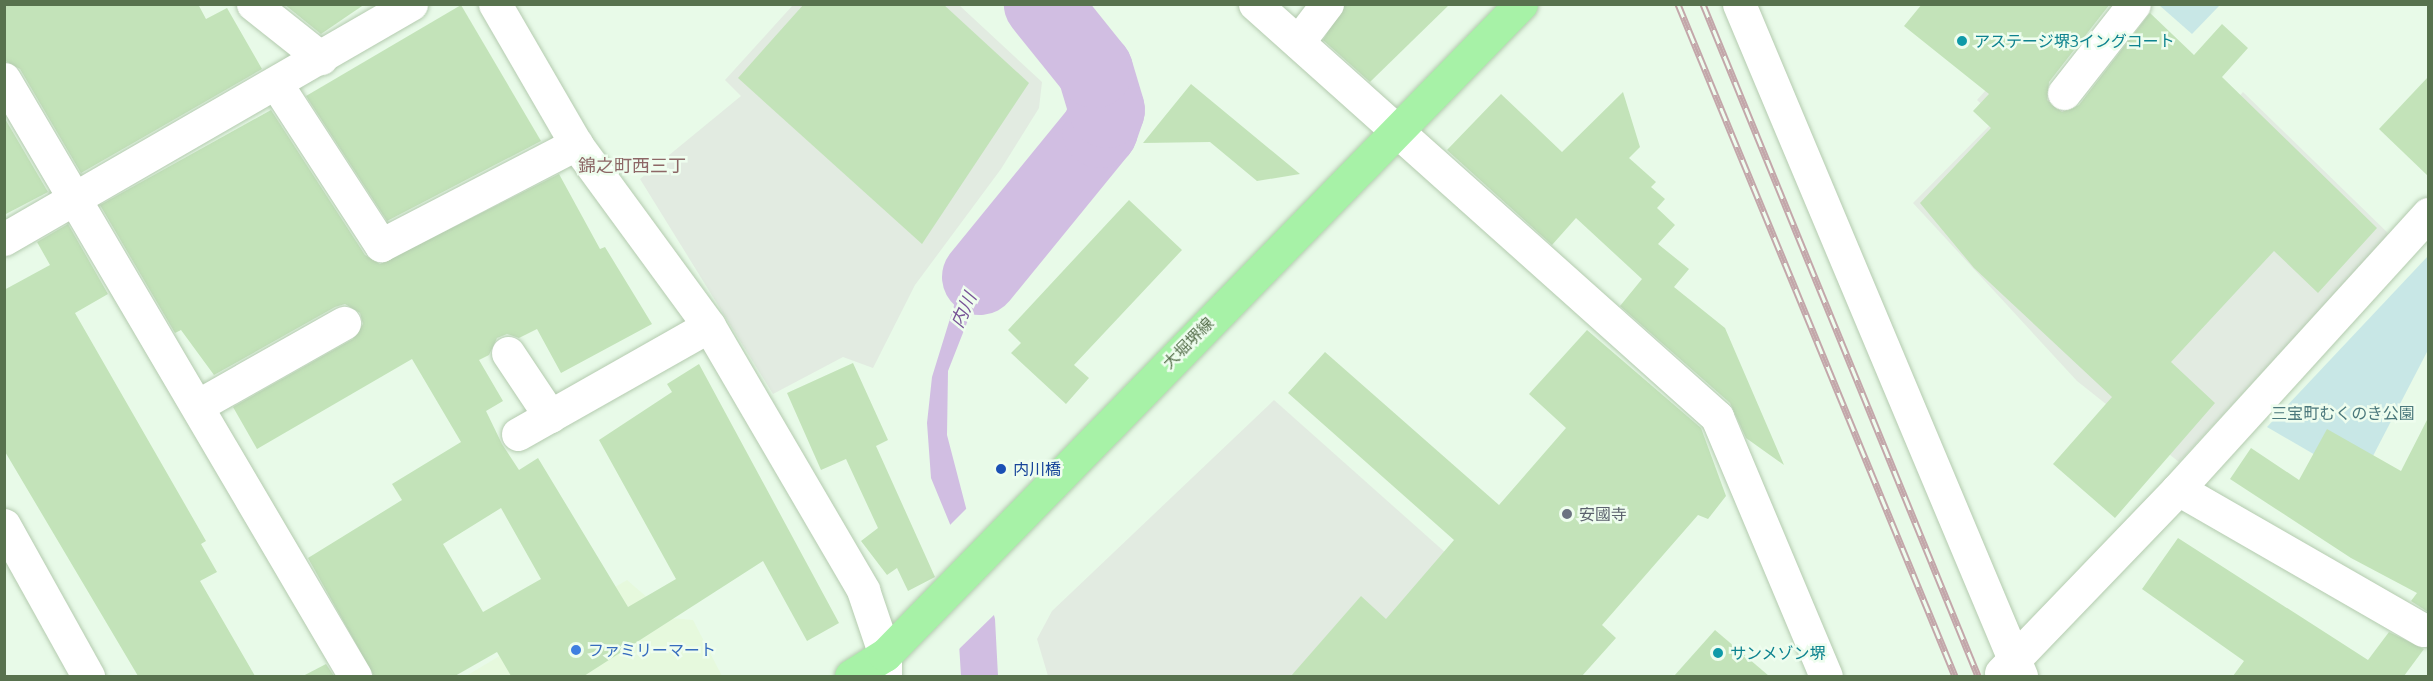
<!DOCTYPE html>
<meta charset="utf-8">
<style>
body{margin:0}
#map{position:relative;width:2433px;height:681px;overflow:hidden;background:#e8fae8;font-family:"Open Sans","Noto Sans JP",sans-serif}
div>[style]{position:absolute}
.commercial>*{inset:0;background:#e6f9dd}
.industrial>*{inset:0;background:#e2ebe1}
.green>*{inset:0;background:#c8e7e6}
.water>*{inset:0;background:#d1bee2}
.pier>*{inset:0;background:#e8fae8}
.river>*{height:76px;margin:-38px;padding:0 38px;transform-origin:38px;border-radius:38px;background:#d1bee2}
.building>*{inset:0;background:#c3e3b9}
.roads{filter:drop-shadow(0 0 2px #b4cbaf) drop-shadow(0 0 2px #b4cbaf)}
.minor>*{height:33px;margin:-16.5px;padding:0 16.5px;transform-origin:16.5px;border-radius:16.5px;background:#fff}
.major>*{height:33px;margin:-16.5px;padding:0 16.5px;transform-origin:16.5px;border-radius:16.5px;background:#a7f2a7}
.rail>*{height:7px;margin-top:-3.5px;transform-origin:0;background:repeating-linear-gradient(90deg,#eefdee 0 14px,#c3a7aa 0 28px);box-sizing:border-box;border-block:2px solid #c3a7aa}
.dots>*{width:16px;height:16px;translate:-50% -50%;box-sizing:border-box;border:3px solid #eefdee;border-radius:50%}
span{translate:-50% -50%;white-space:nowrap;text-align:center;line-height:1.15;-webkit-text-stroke:5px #eefdee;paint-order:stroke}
.culture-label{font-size:16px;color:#0d838f}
.left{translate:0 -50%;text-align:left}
.street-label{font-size:16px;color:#58724e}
.park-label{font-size:16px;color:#4b787c}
.transit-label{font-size:16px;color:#164399}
.worship-label{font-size:16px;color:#5b616d}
.shop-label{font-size:16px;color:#366cbe}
.neighbourhood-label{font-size:18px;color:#8d6766}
.water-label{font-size:18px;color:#785497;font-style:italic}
.frame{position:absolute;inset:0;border:6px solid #58724e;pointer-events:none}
</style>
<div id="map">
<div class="commercial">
<i style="clip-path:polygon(627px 580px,671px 618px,693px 620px,722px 676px,466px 676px)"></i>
</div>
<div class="industrial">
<i style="clip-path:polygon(793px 5px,959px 5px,1042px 82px,1039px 108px,1001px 169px,915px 285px,873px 368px,843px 357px,773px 394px,640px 179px,741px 96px,725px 80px)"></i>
<i style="clip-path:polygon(2011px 62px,2156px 187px,2243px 92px,2390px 235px,2179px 462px,2077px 381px,1913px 203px,1997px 118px,1977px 100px)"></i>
<i style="clip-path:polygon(1274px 400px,1584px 676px,1048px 676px,1037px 639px,1052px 611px)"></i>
</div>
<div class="green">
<i style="clip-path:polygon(2159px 5px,2220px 5px,2192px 34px)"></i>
<i style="clip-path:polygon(2428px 256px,2428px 350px,2360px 481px,2267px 427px)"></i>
</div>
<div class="water">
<i style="clip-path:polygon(1040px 189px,1051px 203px,979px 292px,948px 371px,947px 435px,995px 619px,998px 676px,961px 676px,952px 529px,931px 478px,927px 423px,932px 377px,957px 296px)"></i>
</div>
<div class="pier">
<i style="clip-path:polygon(970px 505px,997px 612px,955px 653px,948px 527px)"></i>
</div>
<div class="river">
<i style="left:980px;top:277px;width:190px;rotate:-50.8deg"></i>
<i style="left:1100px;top:130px;width:21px;rotate:-71deg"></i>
<i style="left:1107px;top:110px;width:42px;rotate:-106.7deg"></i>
<i style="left:1095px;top:70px;width:85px;rotate:-128.8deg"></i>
</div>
<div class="building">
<i style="clip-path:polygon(4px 4px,198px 4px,206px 19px,227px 8px,262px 69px,81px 173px,20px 69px,4px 60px)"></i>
<i style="clip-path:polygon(284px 4px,365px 4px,321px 34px)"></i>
<i style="clip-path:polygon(804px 4px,943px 4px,1029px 83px,922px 244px,738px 78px)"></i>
<i style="clip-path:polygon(1345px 4px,1450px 4px,1370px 82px,1323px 40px)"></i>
<i style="clip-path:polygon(1922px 4px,2110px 4px,2049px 82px,2047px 100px,2062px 112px,2079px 105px,2150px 13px,2194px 55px,2222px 24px,2248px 48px,2222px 77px,2377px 228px,2318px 293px,2274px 251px,2171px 362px,2215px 403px,2115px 518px,2053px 464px,2112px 397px,1974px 268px,1920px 203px,1991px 128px,1973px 111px,1989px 94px,1904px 26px)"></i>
<i style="clip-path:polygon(461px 5px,541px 141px,387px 221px,306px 96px)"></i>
<i style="clip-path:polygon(2428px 77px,2428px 176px,2379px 129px)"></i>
<i style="clip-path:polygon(1191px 84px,1300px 174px,1257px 181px,1210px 142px,1143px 143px)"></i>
<i style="clip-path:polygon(1623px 92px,1640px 147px,1629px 158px,1656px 182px,1651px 187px,1665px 199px,1657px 208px,1675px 225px,1658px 244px,1689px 269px,1674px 287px,1725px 328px,1784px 465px,1746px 438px,1730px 403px,1620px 306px,1642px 279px,1576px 218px,1552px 245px,1447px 150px,1501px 94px,1562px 152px)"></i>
<i style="clip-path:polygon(evenodd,271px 110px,365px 255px,380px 264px,559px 174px,600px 249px,605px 247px,652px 324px,561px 373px,537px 329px,519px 338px,507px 334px,497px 338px,489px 355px,479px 360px,503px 401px,486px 411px,502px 444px,519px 470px,538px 458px,628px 607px,676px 579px,599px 440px,672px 392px,667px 384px,699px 364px,839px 623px,807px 641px,763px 561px,584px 676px,511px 676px,497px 652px,455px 676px,374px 676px,308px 558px,402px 500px,392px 484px,461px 442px,412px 359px,257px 449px,233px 407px,353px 339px,363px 324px,360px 313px,345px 304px,335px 307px,214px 375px,181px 330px,175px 333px,100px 205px,271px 110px,501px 508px,541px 579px,483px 612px,443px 544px,501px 508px)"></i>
<i style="clip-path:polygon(4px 117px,48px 192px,4px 215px)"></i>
<i style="clip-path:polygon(1129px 200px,1182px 250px,1074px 365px,1089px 378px,1066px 404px,1011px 353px,1021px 343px,1008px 330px)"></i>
<i style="clip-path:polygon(68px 224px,108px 294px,75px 313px,206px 541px,201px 544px,217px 572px,200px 581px,255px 676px,138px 676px,4px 450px,4px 290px,50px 265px,37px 242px)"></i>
<i style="clip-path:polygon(1587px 330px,1701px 428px,1726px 496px,1708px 519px,1698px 515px,1602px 625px,1616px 638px,1582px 676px,1291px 676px,1361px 596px,1386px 619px,1454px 540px,1288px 393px,1325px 352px,1499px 505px,1566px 428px,1529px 394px)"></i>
<i style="clip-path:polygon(853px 363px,888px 440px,876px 446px,935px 577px,908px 591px,897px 568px,887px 575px,861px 541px,878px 528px,846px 459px,821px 470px,787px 393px)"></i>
<i style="clip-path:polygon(2428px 418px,2428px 612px,2411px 601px,2417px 593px,2351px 558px,2230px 479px,2251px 448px,2299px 480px,2327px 429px,2401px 471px)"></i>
<i style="clip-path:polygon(2178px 538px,2368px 660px,2389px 632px,2424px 649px,2404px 676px,2233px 676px,2244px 661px,2142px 589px)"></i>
<i style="clip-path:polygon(1715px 630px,1769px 676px,1674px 676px)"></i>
<i style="clip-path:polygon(326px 664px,334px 676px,303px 676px)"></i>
</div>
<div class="roads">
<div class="minor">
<i style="left:253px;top:4px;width:87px;rotate:38.5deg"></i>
<i style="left:495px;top:4px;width:162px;rotate:59.9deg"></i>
<i style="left:576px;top:144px;width:225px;rotate:53.8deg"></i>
<i style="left:709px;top:326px;width:306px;rotate:59.7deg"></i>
<i style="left:863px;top:590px;width:69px;rotate:71.3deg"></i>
<i style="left:885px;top:655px;width:21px;rotate:90deg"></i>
<i style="left:1255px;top:4px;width:620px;rotate:41.79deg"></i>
<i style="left:1717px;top:417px;width:281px;rotate:67.2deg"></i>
<i style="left:1739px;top:4px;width:729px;rotate:67.23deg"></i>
<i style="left:1298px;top:42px;width:48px;rotate:-52.7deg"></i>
<i style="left:4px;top:79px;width:693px;rotate:59.55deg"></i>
<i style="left:277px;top:85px;width:191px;rotate:57deg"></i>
<i style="left:381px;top:245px;width:220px;rotate:-27.4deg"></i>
<i style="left:2064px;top:93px;width:113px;rotate:-51.8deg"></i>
<i style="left:4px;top:239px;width:470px;rotate:-30deg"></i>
<i style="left:508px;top:353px;width:76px;rotate:56.3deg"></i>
<i style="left:197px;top:406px;width:169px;rotate:-29.5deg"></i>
<i style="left:518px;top:434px;width:219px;rotate:-29.5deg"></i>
<i style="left:2178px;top:489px;width:283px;rotate:29.9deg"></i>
<i style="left:4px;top:525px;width:173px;rotate:60.9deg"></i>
<i style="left:2001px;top:673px;width:255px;rotate:-46.1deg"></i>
<i style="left:2178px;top:489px;width:372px;rotate:-47.7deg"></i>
</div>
<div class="major">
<i style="left:851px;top:676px;width:40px;rotate:-32deg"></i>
<i style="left:885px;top:655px;width:910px;rotate:-45.67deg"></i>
</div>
</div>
<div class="rail">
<i style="left:1678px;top:4px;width:727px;rotate:67.6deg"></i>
<i style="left:1703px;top:4px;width:726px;rotate:67.74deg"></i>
</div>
<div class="dots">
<i style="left:1962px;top:41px;background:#0f9aa8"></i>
<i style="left:1001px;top:469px;background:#1a4fb4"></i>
<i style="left:1567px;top:514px;background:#6b7280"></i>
<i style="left:576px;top:650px;background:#3f7fe0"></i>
<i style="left:1718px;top:653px;background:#0f9aa8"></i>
</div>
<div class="culture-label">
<span class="left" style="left:1974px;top:41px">アステージ堺3イングコート</span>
<span class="left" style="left:1730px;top:653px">サンメゾン堺</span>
</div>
<div class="street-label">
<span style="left:1188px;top:343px;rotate:-45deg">大堀堺線</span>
</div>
<div class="park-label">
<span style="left:2343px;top:413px">三宝町むくのき公園</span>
</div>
<div class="transit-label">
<span class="left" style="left:1013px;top:469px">内川橋</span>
</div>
<div class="worship-label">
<span class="left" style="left:1579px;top:514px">安國寺</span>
</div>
<div class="shop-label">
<span class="left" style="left:588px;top:650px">ファミリーマート</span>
</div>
<div class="neighbourhood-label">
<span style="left:632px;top:165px">錦之町西三丁</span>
</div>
<div class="water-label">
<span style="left:963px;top:310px;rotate:-65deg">内川</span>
</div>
<div class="frame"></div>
</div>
